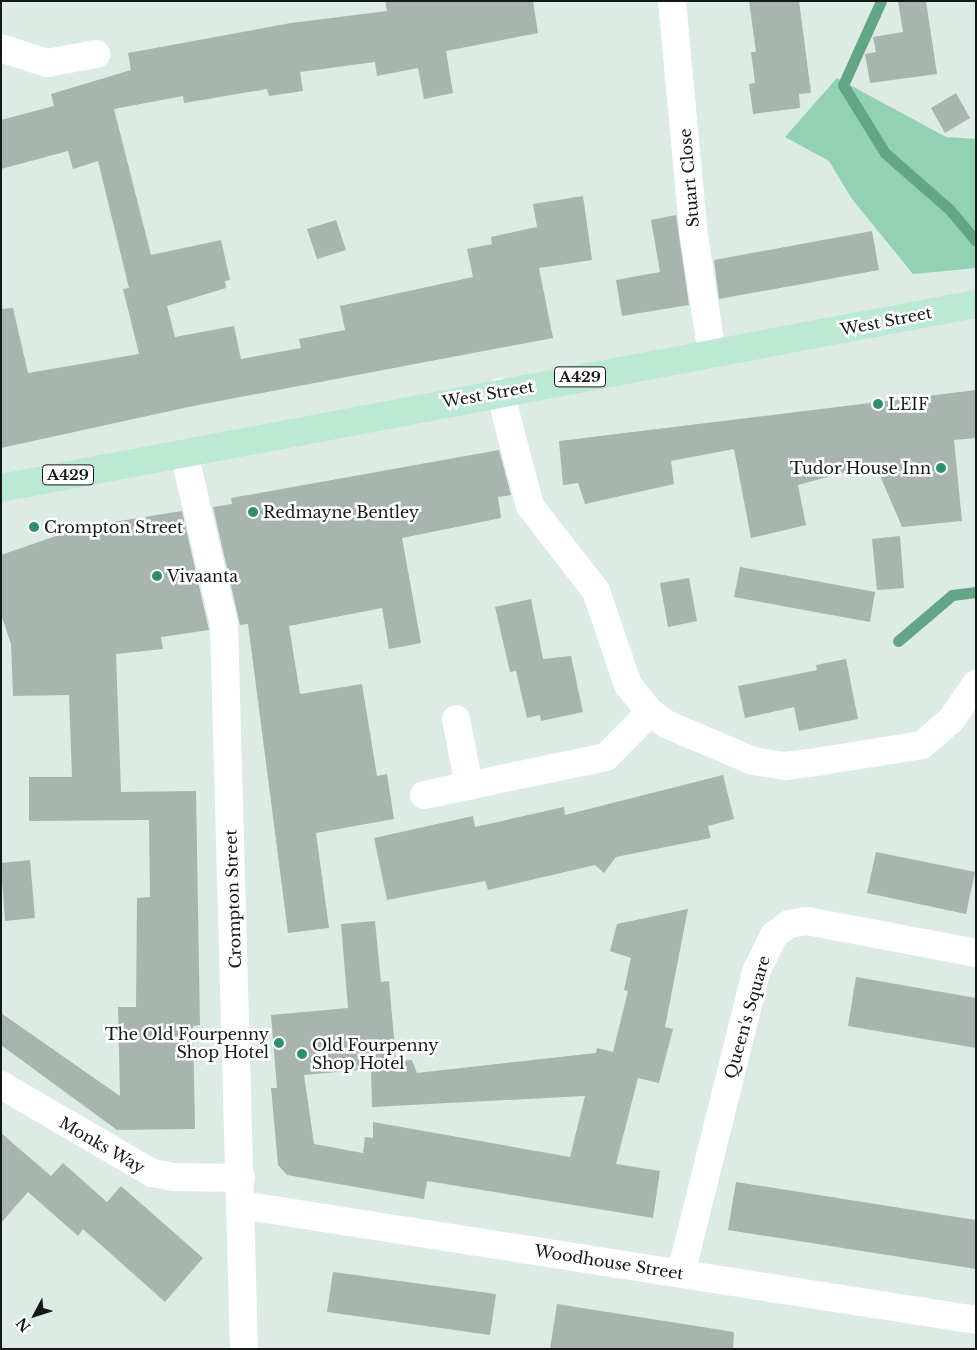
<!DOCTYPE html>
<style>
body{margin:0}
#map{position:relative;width:977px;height:1350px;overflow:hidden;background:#dcebe3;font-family:"Libre Baskerville",serif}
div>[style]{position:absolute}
.green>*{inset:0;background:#93d1b4}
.stream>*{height:11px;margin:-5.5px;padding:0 5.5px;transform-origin:5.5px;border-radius:5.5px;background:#63a587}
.building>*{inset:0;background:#a7b5ae}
.street>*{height:28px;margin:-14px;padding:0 14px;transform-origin:14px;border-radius:14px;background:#fff}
.primary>*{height:28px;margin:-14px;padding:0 14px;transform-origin:14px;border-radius:14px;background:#bce9d4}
.dots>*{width:14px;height:14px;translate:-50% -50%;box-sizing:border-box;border:2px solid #fff;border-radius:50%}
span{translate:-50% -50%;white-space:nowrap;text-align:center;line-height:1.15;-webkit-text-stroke:5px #fff;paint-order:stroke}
.shield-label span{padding:1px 4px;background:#fff;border:1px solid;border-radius:4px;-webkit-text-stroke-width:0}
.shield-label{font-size:15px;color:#141917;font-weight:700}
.street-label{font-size:16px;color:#141917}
.poi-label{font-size:16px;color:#141917}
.left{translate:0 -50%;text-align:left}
.right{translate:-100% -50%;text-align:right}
.frame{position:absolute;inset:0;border:2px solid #141917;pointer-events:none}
.north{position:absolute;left:10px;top:1290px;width:50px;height:50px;-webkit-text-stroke:4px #fff;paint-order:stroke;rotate:230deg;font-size:14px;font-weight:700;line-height:20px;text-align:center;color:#141917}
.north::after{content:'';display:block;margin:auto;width:18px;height:22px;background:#141917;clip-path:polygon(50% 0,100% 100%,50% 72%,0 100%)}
</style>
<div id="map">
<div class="green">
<i style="clip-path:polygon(837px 78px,946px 137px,976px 139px,976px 268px,913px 274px,852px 199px,829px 161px,785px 137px)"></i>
</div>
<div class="stream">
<i style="left:881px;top:1px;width:92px;rotate:114.3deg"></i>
<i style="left:843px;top:85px;width:80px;rotate:58.3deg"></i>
<i style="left:885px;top:153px;width:86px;rotate:41.2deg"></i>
<i style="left:950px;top:210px;width:40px;rotate:50deg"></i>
<i style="left:898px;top:641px;width:71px;rotate:-40.4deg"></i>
<i style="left:952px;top:595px;width:24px;rotate:-7deg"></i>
</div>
<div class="building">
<i style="clip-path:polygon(385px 1px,533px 1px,538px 33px,446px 51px,453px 93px,424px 99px,418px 68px,377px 76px,375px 62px,300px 72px,303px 91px,269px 96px,267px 89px,184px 103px,183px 96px,114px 109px,151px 255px,221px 240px,230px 280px,225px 281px,226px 288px,167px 306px,175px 337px,234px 326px,241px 359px,301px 348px,299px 339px,345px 330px,340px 306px,473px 277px,467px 249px,492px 244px,491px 237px,537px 227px,533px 204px,583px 196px,592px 260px,539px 268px,553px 338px,193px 406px,1px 448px,1px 309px,13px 308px,28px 373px,139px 354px,123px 289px,129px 288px,98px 161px,73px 169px,68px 151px,1px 169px,1px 120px,54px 106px,51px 94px,131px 70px,128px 53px,291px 23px,387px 11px)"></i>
<i style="clip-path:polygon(749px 1px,799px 1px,811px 93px,799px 94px,800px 108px,753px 114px,749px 84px,755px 83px,751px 52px,756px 52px)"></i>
<i style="clip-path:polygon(898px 1px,926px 1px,937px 74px,870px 83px,865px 54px,876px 52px,873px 37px,903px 32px)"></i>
<i style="clip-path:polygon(956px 93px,970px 118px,945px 133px,931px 108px)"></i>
<i style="clip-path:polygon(676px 215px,689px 305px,622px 316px,616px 280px,660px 272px,651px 220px)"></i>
<i style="clip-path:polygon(336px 220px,346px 250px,317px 259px,307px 229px)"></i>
<i style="clip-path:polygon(872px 231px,879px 270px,719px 299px,714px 260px)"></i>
<i style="clip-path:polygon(976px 390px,976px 438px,954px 440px,962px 521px,902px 527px,875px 464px,798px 485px,806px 525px,751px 538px,734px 449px,671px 461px,674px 484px,585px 504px,578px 483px,563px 485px,559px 441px)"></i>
<i style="clip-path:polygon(499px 450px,511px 495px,498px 497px,501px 518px,402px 538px,421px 643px,389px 649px,382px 608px,289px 626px,300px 694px,362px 684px,377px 776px,387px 774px,394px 819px,316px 833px,329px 928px,288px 933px,248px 624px,240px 625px,213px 507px,232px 504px,231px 498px)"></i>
<i style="clip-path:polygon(182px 511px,209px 630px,161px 637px,163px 649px,116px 654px,121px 792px,196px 791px,200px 1025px,193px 1026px,195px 1129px,117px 1130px,1px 1045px,1px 1013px,120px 1096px,118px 1007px,136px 1007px,137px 898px,150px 897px,149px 820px,29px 821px,29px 777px,72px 777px,69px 695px,13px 696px,11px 644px,1px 614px,1px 555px,82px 527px)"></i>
<i style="clip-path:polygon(900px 536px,904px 588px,877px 590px,872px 539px)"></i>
<i style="clip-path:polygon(740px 567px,875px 592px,870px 622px,734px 597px)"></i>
<i style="clip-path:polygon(689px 578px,697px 621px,668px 627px,660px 583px)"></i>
<i style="clip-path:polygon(531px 599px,543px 659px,571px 656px,583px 712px,541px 721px,540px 715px,527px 718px,516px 671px,510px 672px,495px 607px)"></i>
<i style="clip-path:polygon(846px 659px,858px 719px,799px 731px,794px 707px,745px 718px,738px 686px,817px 670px,816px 665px)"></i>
<i style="clip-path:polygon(723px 775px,734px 819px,708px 826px,711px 838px,616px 857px,604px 873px,595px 865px,488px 890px,485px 881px,387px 900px,374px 838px,473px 816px,475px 827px,564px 807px,565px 815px)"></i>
<i style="clip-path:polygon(876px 852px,975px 872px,966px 914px,867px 893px)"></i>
<i style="clip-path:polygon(30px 860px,35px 918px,5px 921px,1px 863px)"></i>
<i style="clip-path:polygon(evenodd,688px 909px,665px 1027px,673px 1029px,659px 1083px,638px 1078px,616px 1164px,660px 1171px,653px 1218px,427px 1181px,424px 1199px,287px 1175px,278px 1165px,271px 1088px,277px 1088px,271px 1015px,348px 1008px,341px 924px,375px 921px,381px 982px,389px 981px,396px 1062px,412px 1060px,417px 1073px,596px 1053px,597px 1048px,613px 1052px,628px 991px,624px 990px,631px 958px,610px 951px,617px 924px,688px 909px,371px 1069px,372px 1107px,585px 1096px,570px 1157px,373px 1122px,373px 1138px,365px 1137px,363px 1153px,314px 1144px,304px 1075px,371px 1069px)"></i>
<i style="clip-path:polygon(856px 977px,976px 998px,976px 1048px,848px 1026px)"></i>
<i style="clip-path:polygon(1px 1133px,51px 1176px,63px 1163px,107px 1202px,121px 1186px,203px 1258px,165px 1302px,83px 1229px,78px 1236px,28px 1192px,1px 1223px)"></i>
<i style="clip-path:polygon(736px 1182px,976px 1220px,976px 1269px,728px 1230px)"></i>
<i style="clip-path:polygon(333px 1272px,496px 1294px,490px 1335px,327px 1312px)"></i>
<i style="clip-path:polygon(557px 1304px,734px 1332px,733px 1349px,550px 1349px)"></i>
</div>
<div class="street">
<i style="left:672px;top:1px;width:236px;rotate:84.7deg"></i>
<i style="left:694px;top:236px;width:119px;rotate:81.3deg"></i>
<i style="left:1px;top:48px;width:48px;rotate:18.1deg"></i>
<i style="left:47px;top:63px;width:50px;rotate:-10.4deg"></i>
<i style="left:500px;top:392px;width:118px;rotate:75.3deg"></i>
<i style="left:530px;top:506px;width:108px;rotate:52.2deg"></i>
<i style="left:596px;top:591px;width:99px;rotate:71.2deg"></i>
<i style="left:628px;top:685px;width:35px;rotate:51deg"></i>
<i style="left:650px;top:712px;width:20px;rotate:37deg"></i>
<i style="left:666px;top:724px;width:95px;rotate:23deg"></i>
<i style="left:753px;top:761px;width:32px;rotate:9deg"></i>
<i style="left:785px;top:766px;width:25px;rotate:-7deg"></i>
<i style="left:810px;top:763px;width:113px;rotate:-9.1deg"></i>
<i style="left:922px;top:745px;width:38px;rotate:-41deg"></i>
<i style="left:951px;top:720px;width:44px;rotate:-55.2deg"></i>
<i style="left:184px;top:453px;width:176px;rotate:76.8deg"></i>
<i style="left:224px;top:624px;width:725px;rotate:88.42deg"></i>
<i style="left:456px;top:719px;width:68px;rotate:79deg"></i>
<i style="left:424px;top:795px;width:186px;rotate:-11.8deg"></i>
<i style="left:606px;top:757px;width:63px;rotate:-45.6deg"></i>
<i style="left:1px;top:1085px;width:175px;rotate:30.2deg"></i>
<i style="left:152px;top:1173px;width:22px;rotate:10deg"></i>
<i style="left:174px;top:1177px;width:67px;rotate:0.9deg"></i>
<i style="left:241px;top:1205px;width:744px;rotate:8.89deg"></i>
<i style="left:681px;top:1273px;width:310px;rotate:-76deg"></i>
<i style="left:756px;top:972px;width:41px;rotate:-64.1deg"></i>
<i style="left:774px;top:935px;width:19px;rotate:-36deg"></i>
<i style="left:789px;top:924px;width:18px;rotate:-9deg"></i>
<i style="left:807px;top:921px;width:172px;rotate:10.7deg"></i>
</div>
<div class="primary">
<i style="left:1px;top:488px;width:992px;rotate:-10.69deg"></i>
</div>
<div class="dots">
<i style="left:878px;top:404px;background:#2e906a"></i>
<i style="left:941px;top:468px;background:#2e906a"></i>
<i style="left:253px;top:512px;background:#2e906a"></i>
<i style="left:34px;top:527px;background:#2e906a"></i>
<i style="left:157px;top:576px;background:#2e906a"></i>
<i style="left:279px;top:1043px;background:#2e906a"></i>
<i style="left:302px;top:1054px;background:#2e906a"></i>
</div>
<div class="shield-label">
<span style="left:580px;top:377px">A429</span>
<span style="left:68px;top:475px">A429</span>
</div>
<div class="street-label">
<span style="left:689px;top:178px;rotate:-95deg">Stuart Close</span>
<span style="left:886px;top:321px;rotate:-11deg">West Street</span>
<span style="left:488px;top:394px;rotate:-10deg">West Street</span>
<span style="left:233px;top:899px;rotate:-92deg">Crompton Street</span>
<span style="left:747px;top:1017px;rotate:-74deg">Queen's Square</span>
<span style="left:102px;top:1145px;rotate:30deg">Monks Way</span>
<span style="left:609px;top:1262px;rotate:9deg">Woodhouse Street</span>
</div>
<div class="poi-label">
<span class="left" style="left:888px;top:404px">LEIF</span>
<span class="right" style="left:931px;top:468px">Tudor House Inn</span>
<span class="left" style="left:263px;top:512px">Redmayne Bentley</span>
<span class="left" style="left:44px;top:527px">Crompton Street</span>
<span class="left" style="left:167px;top:576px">Vivaanta</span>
<span class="right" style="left:269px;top:1043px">The Old Fourpenny<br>Shop Hotel</span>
<span class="left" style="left:312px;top:1054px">Old Fourpenny<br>Shop Hotel</span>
</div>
<div class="frame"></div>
<div class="north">N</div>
</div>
